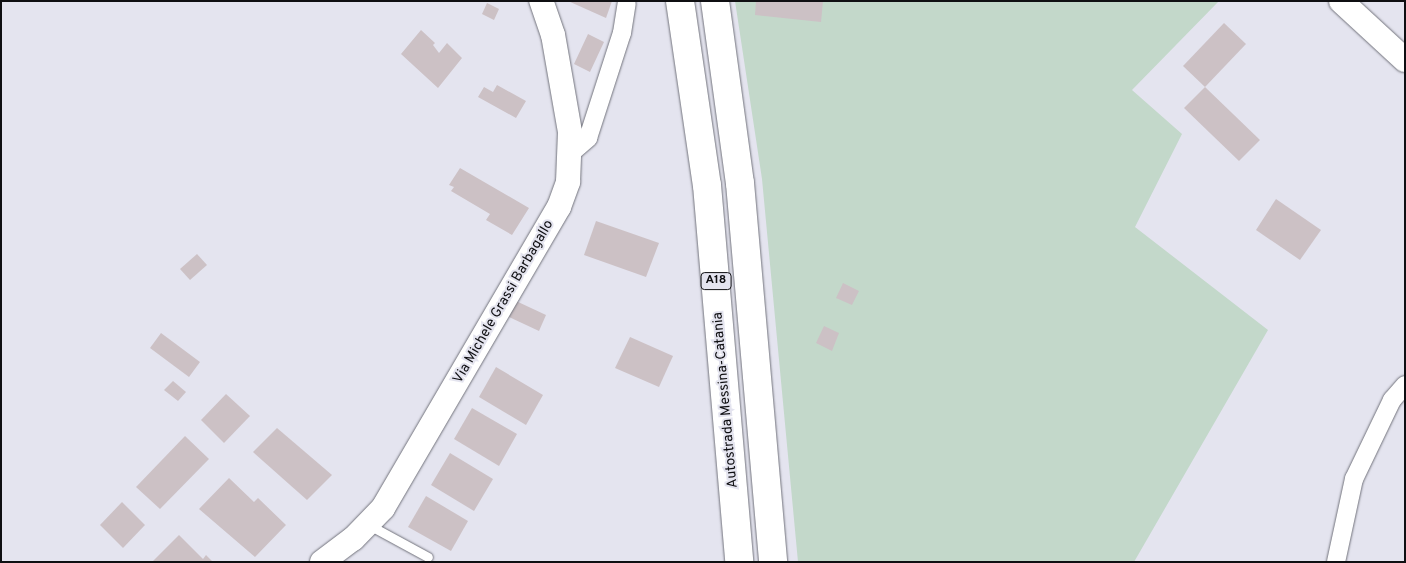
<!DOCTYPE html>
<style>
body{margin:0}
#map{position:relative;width:1406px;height:563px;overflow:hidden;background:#e4e4ef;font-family:Overpass,sans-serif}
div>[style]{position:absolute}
.green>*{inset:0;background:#c3d8ca}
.building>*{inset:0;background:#ccc1c5}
.roads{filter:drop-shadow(0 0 1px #72737c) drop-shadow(0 0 1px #72737c)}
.lane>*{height:9px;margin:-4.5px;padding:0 4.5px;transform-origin:4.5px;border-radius:4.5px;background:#fff}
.street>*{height:18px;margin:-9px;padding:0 9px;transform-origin:9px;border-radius:9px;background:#fff}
.secondary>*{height:24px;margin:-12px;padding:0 12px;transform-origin:12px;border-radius:12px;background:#fff}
.highway>*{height:28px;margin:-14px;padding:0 14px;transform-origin:14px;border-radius:14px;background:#fff}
span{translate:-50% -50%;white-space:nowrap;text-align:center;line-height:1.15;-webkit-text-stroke:4px #e4e4ef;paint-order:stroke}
.shield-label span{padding:1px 4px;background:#e4e4ef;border:1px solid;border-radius:4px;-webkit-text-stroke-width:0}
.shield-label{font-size:12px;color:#0f0f12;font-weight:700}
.street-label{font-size:14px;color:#0f0f12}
.frame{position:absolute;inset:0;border:2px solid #0f0f12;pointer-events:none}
</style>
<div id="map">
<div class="green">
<i style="clip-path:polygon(735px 1px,1219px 1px,1132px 90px,1182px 134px,1135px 227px,1268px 330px,1134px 562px,798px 562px,762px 179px)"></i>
</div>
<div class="building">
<i style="clip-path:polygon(568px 1px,612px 1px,606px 18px)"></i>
<i style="clip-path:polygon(756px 1px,823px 1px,821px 22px,755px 15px)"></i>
<i style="clip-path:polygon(487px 3px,499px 9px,494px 20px,482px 14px)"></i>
<i style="clip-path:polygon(1224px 23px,1246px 44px,1205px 87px,1183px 66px)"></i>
<i style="clip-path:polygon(421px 30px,435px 43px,433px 45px,439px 53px,447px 43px,462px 58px,438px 88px,401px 54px)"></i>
<i style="clip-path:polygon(588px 34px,604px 42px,590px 72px,574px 64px)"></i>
<i style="clip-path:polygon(497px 85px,526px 101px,516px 118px,478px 97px,484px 87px,493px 92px)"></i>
<i style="clip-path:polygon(1205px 87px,1260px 140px,1239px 161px,1184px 108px)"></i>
<i style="clip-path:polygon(460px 168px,529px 208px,512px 235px,486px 220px,490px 214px,451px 191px,454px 187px,449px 185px)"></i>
<i style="clip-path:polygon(1276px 199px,1321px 230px,1300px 260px,1256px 230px)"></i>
<i style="clip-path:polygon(596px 221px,659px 243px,646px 277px,584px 255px)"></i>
<i style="clip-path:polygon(197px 254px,207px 265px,190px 280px,180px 269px)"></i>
<i style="clip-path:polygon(843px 283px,859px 291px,852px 305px,836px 298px)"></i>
<i style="clip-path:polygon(516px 301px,546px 315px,539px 331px,509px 317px)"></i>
<i style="clip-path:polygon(824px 326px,839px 333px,832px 351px,816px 343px)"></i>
<i style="clip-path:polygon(161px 333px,200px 362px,189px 377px,150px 348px)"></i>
<i style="clip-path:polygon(630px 337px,673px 356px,659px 387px,615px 368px)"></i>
<i style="clip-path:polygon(496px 367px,543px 395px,526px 425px,479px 397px)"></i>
<i style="clip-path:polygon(173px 381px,186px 392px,178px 401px,164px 390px)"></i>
<i style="clip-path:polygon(226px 394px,250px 416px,224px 443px,201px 420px)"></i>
<i style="clip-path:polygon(472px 408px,517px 434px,499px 466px,454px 439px)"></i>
<i style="clip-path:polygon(277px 428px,332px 475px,307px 500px,253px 452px)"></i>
<i style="clip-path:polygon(185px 436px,209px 459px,160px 509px,136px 487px)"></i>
<i style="clip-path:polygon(450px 453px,493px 479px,474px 511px,431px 485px)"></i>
<i style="clip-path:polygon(229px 478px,254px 502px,258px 498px,286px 525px,255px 557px,199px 509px)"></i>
<i style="clip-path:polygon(426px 496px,468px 521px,451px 551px,408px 527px)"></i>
<i style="clip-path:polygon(122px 502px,145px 525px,123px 548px,100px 525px)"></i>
<i style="clip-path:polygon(179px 535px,203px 559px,206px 555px,213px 562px,152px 562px)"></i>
</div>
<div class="roads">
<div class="lane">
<i style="left:369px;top:525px;width:67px;rotate:28.5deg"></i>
</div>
<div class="street">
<i style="left:571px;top:153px;width:23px;rotate:-41deg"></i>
<i style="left:588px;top:138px;width:110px;rotate:-72.1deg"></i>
<i style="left:622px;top:33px;width:30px;rotate:-81deg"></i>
<i style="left:1336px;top:562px;width:85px;rotate:-77.8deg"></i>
<i style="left:1354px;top:479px;width:88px;rotate:-64.3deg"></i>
<i style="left:1392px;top:400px;width:20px;rotate:-49deg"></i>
</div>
<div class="secondary">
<i style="left:1341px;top:1px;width:87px;rotate:42.7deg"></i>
<i style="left:322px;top:562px;width:39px;rotate:-37deg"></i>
<i style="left:353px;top:539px;width:43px;rotate:-45.9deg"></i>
<i style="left:383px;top:508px;width:349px;rotate:-59.7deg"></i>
<i style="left:559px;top:207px;width:27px;rotate:-70deg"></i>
<i style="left:568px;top:182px;width:50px;rotate:-87.7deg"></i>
<i style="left:570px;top:132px;width:98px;rotate:-99.9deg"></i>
<i style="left:553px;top:35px;width:36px;rotate:-109deg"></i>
</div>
<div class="highway">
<i style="left:680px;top:1px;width:186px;rotate:81.7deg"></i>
<i style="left:707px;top:185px;width:378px;rotate:85.1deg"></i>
<i style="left:715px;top:1px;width:184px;rotate:82.2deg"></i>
<i style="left:740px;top:183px;width:380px;rotate:85deg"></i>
</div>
</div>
<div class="shield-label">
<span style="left:716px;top:281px">A18</span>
</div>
<div class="street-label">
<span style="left:504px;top:302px;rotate:-60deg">Via Michele Grassi Barbagallo</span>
<span style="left:726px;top:400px;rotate:-95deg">Autostrada Messina-Catania</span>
</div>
<div class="frame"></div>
</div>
